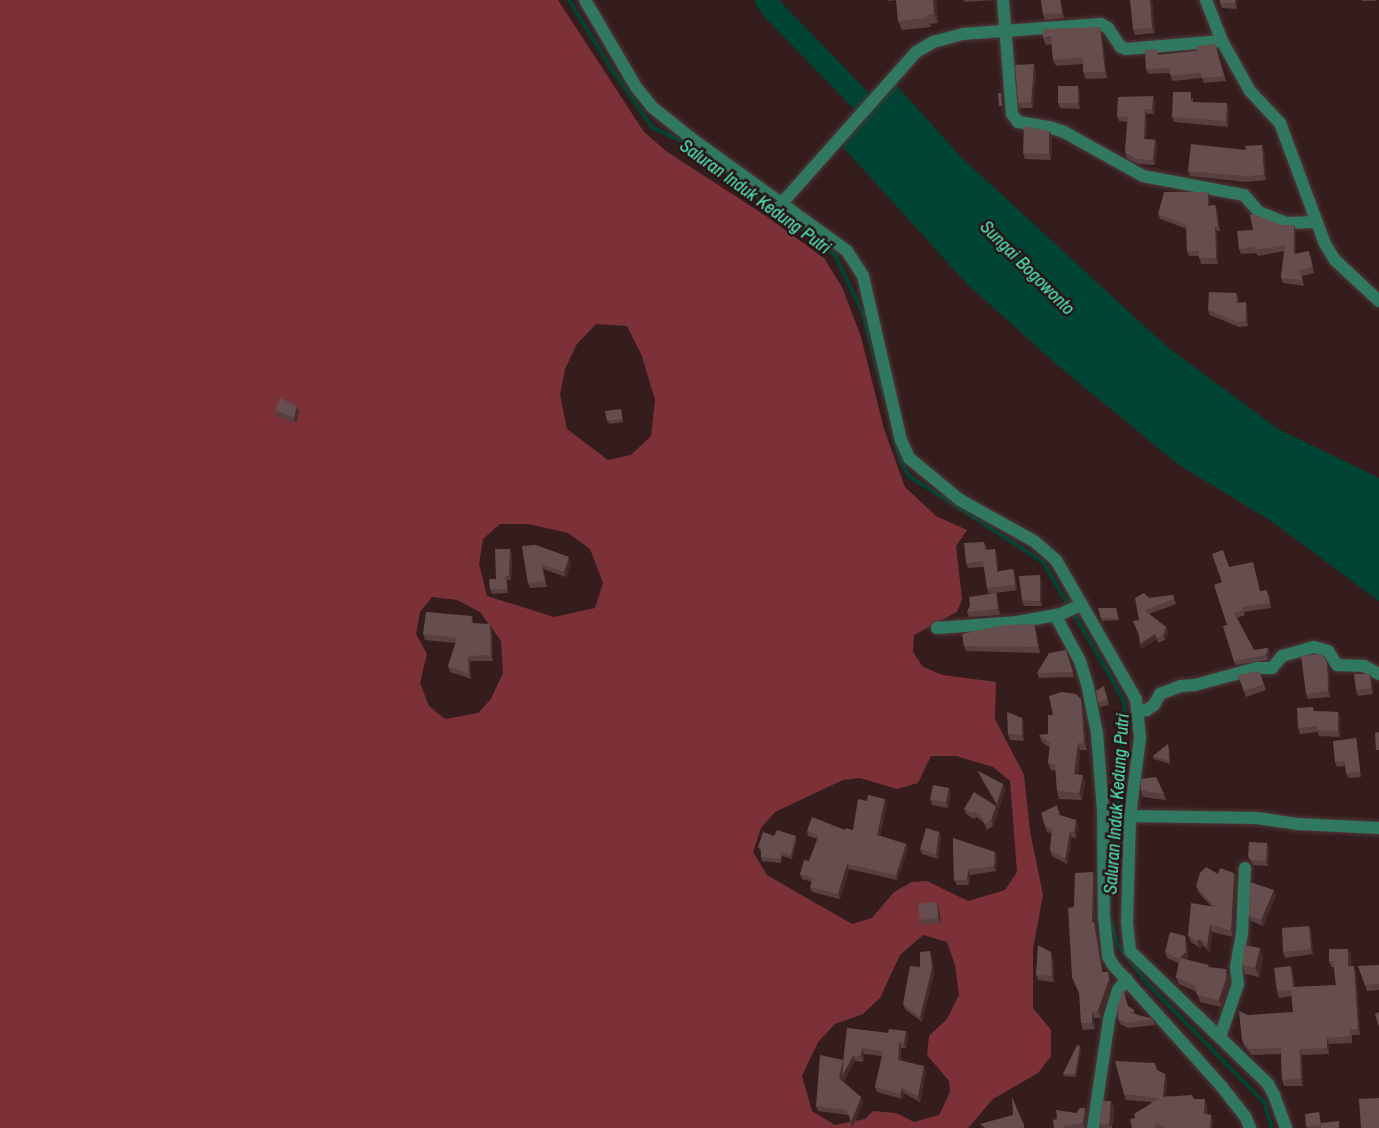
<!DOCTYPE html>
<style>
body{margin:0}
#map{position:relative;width:1379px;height:1128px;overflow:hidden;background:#351d1e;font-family:"Archivo Narrow",sans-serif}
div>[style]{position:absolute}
.green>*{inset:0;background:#7c3138}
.water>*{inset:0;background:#043}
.stream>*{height:4px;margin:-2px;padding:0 2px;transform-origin:2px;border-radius:2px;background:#043}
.river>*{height:22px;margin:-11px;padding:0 11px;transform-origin:11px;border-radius:11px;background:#043}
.roads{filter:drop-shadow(0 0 2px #50393a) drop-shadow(0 0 2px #50393a)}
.minor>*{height:12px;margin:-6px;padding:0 6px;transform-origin:6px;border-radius:6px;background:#317861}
.wall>*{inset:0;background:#583f40}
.shaded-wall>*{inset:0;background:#442b2c}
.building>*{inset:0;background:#664e4f}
span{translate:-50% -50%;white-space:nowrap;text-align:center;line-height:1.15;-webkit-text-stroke:5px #2b1415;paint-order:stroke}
.water-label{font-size:18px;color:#4ae9bb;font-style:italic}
</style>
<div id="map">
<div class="green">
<i style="clip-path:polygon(evenodd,0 0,558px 0,644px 132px,666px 151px,766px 216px,824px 258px,842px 287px,861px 337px,884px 429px,905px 487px,936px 516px,967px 530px,956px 546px,962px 599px,957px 612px,914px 635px,913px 652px,923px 667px,943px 675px,996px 682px,995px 719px,1024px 775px,1030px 831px,1043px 895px,1033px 949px,1033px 1008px,1051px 1030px,1051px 1056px,1038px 1073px,993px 1099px,968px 1128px,0 1128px,0 0,596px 324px,627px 326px,642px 356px,655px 400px,651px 436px,631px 455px,608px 460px,567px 429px,560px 395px,565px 369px,577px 344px,596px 324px,0 0,500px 524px,529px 524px,568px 533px,590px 549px,603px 583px,595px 608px,554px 617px,487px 596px,479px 564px,483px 539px,500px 524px,0 0,432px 597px,457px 600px,480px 612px,501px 641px,503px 673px,491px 699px,478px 713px,445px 719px,429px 706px,420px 683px,427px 654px,416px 634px,420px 612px,432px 597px,0 0,931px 756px,956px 756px,993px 767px,1010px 781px,1017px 872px,1005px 890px,968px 901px,927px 881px,912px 882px,894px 892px,872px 918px,852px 924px,767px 875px,753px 852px,761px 828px,775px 812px,843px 780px,860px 778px,897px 789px,918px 783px,931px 756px,0 0,923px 935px,947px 942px,955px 965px,959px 995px,947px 1019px,929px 1036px,927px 1055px,949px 1081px,950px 1092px,939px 1115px,914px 1122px,896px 1113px,873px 1111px,865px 1119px,835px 1125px,812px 1111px,802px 1076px,818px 1042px,835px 1024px,863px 1014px,880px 998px,900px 955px,923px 935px)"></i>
</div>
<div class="water">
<i style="clip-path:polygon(896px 85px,962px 158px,1166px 346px,1278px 429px,1379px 478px,1379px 601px,1271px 521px,1179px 465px,1056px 364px,967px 284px,842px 146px)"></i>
</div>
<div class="stream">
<i style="left:569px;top:0;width:82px;rotate:58.4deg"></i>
<i style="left:612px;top:70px;width:70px;rotate:54.9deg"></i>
<i style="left:652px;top:127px;width:41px;rotate:25.9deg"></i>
<i style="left:689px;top:145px;width:183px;rotate:37deg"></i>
<i style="left:835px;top:255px;width:62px;rotate:64.3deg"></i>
<i style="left:862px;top:311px;width:90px;rotate:75.2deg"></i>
<i style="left:894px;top:437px;width:24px;rotate:75deg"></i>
<i style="left:900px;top:460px;width:18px;rotate:61deg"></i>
<i style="left:909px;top:476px;width:159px;rotate:32.7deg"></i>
<i style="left:1043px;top:562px;width:130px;rotate:59.5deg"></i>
<i style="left:1109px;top:674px;width:34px;rotate:62deg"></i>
<i style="left:1125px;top:704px;width:209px;rotate:94.4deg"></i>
<i style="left:1109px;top:912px;width:34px;rotate:75deg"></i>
<i style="left:1118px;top:945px;width:46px;rotate:52.9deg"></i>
<i style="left:1146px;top:982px;width:168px;rotate:45.5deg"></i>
<i style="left:1264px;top:1102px;width:27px;rotate:73deg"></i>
</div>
<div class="river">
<i style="left:766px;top:0;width:14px;rotate:54deg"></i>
<i style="left:774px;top:11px;width:159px;rotate:45.8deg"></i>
</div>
<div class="roads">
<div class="minor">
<i style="left:585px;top:0;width:101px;rotate:59.6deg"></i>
<i style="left:636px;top:87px;width:26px;rotate:51deg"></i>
<i style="left:652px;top:107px;width:50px;rotate:38.5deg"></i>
<i style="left:691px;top:138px;width:193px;rotate:35.9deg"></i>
<i style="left:847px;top:251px;width:30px;rotate:57deg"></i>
<i style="left:863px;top:276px;width:168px;rotate:77deg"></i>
<i style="left:901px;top:440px;width:20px;rotate:66deg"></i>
<i style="left:909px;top:458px;width:66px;rotate:39.5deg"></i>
<i style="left:960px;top:500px;width:85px;rotate:29deg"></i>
<i style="left:1034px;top:541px;width:29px;rotate:41deg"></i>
<i style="left:1056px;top:560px;width:160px;rotate:60.1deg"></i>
<i style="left:1136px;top:699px;width:39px;rotate:84deg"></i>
<i style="left:1140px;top:738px;width:79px;rotate:97.3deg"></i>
<i style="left:1130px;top:816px;width:106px;rotate:91.6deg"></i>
<i style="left:1127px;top:922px;width:29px;rotate:84deg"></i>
<i style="left:1130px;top:951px;width:192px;rotate:43.9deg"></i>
<i style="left:1268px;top:1084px;width:13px;rotate:61deg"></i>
<i style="left:1274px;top:1095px;width:35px;rotate:70deg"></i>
<i style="left:1003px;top:0;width:114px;rotate:85.5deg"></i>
<i style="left:1012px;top:114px;width:10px;rotate:53deg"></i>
<i style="left:1018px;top:122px;width:31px;rotate:9deg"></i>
<i style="left:1049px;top:127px;width:16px;rotate:18deg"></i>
<i style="left:1064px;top:132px;width:90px;rotate:29.1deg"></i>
<i style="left:1143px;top:176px;width:103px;rotate:10.7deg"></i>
<i style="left:1244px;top:195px;width:23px;rotate:49deg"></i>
<i style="left:1259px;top:212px;width:29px;rotate:22deg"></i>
<i style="left:1286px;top:223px;width:29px;rotate:-2deg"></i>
<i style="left:1222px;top:41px;width:57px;rotate:60.8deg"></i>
<i style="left:1250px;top:91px;width:44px;rotate:46.8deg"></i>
<i style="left:1280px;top:123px;width:129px;rotate:69.6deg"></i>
<i style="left:1325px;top:244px;width:19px;rotate:58deg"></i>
<i style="left:1335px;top:260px;width:60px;rotate:43deg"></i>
<i style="left:782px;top:203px;width:202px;rotate:-48.4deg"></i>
<i style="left:916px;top:52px;width:20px;rotate:-30deg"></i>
<i style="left:933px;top:42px;width:30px;rotate:-15deg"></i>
<i style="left:962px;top:34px;width:139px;rotate:-4.1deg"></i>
<i style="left:1101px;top:24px;width:8px;rotate:30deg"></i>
<i style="left:1108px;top:28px;width:23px;rotate:56deg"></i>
<i style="left:1121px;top:47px;width:5px;rotate:22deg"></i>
<i style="left:1126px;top:49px;width:96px;rotate:-4.8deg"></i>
<i style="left:1222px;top:41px;width:44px;rotate:-111.3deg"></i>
<i style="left:1055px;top:615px;width:52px;rotate:61.5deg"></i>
<i style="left:1080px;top:661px;width:28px;rotate:73deg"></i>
<i style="left:1088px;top:688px;width:46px;rotate:78.7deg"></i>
<i style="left:1097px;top:733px;width:78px;rotate:85.6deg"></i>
<i style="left:1103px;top:811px;width:106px;rotate:89.5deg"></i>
<i style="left:1104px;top:917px;width:39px;rotate:84deg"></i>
<i style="left:1108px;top:956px;width:10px;rotate:61deg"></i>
<i style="left:1113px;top:965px;width:164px;rotate:48.2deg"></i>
<i style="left:1222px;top:1087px;width:37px;rotate:52deg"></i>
<i style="left:1245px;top:1116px;width:13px;rotate:67deg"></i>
<i style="left:937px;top:628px;width:81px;rotate:-4.2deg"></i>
<i style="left:1018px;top:622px;width:44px;rotate:-10.5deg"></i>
<i style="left:1061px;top:614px;width:23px;rotate:-25deg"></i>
<i style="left:1138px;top:711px;width:9px;rotate:-6deg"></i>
<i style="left:1147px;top:710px;width:9px;rotate:-36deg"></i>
<i style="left:1154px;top:705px;width:13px;rotate:-61deg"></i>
<i style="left:1160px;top:694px;width:22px;rotate:-21deg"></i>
<i style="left:1181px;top:686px;width:14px;rotate:-4deg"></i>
<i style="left:1195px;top:685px;width:64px;rotate:-15.3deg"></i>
<i style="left:1257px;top:668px;width:15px"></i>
<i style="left:1272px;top:668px;width:16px;rotate:-50deg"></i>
<i style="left:1282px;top:656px;width:33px;rotate:-16deg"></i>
<i style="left:1314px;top:647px;width:15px;rotate:16deg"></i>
<i style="left:1328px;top:651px;width:17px;rotate:57deg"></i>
<i style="left:1337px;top:665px;width:27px;rotate:2deg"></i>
<i style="left:1364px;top:666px;width:17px;rotate:28deg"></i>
<i style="left:1130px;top:816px;width:127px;rotate:0.9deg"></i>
<i style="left:1257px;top:818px;width:40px;rotate:8.5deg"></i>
<i style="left:1297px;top:824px;width:82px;rotate:2.8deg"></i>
<i style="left:1220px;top:1037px;width:56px;rotate:-71.2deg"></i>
<i style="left:1238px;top:984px;width:17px;rotate:-97deg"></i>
<i style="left:1236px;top:967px;width:34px;rotate:-80deg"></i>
<i style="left:1242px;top:934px;width:66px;rotate:-87.4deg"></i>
<i style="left:1093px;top:1128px;width:110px;rotate:-81.6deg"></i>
<i style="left:1109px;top:1019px;width:30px;rotate:-73deg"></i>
<i style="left:1118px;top:990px;width:14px;rotate:-51deg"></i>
</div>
</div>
<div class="wall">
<i style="clip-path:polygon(888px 0,936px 0,938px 23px,930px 24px,931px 27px,902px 30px,898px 21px,897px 0,889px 1px)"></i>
<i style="clip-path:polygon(964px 0,995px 0,965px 2px)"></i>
<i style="clip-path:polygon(1041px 0,1061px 0,1064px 18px,1045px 20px,1043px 14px)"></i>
<i style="clip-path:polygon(1152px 0,1155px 33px,1135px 35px,1133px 29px)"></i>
<i style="clip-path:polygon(1237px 0,1237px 9px,1222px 8px,1220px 3px)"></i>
<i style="clip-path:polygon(1362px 0,1376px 0,1376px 1px,1362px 1px)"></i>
<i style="clip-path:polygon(1102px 34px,1107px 78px,1086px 79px,1083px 72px,1083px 64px,1056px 66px,1053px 60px,1052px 44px,1046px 45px,1043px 38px)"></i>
<i style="clip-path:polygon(1215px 44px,1226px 81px,1204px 83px,1202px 78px,1172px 81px,1170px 73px,1148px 74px,1146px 69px,1159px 55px,1197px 51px)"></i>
<i style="clip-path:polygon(1036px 70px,1033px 108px,1020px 108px,1018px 103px)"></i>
<i style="clip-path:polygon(1080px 92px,1080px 109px,1060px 108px,1058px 103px)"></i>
<i style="clip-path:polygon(1153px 96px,1155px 101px,1154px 114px,1147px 114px,1146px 139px,1155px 140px,1157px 145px,1155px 165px,1138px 164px,1127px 158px,1125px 152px,1127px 122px,1119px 121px,1117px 116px)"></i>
<i style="clip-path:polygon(1193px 98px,1193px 102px,1229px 108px,1228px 127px,1174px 122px,1172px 117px)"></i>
<i style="clip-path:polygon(1052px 137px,1051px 160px,1025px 159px,1023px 153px)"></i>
<i style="clip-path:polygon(1246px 150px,1264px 150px,1266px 180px,1246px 182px,1190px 176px,1188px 171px)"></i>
<i style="clip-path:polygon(1210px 198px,1210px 206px,1215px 205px,1217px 210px,1220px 231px,1217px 231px,1218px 264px,1201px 264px,1199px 256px,1189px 256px,1187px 251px,1187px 229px,1160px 219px,1158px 214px)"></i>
<i style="clip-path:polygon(1281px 225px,1294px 225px,1296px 231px,1296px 254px,1311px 257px,1314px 273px,1302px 276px,1304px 286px,1283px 283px,1281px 278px,1284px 251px,1258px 256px,1256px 253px,1241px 254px,1239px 249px,1253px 230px)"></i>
<i style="clip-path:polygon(1236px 293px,1238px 298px,1238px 303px,1247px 307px,1248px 326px,1239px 327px,1210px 315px,1208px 310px)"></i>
<i style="clip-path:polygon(275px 410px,299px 412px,296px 423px,277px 416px)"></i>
<i style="clip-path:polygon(605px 411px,622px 412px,623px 422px,609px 424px)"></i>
<i style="clip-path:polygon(984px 542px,987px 550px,997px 555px,998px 571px,1013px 569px,1015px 575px,1017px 590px,989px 594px,987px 588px,984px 567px,968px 568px,966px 563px)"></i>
<i style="clip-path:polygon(522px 546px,571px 563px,566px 577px,543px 569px,547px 587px,530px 588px,528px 583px)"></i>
<i style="clip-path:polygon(512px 553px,511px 580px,507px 580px,508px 593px,492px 594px,490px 589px)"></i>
<i style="clip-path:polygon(1229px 567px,1254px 567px,1260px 591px,1269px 595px,1271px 608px,1244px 612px,1245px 615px,1237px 618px,1254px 650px,1268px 648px,1270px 653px,1268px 660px,1235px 665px,1223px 626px,1227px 625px,1222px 582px)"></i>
<i style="clip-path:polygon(1042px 581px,1042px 606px,1024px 606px,1022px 600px)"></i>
<i style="clip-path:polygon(996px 593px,998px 599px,1000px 615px,969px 617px,967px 612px)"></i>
<i style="clip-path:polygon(1173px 595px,1176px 604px,1149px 614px,1166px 627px,1168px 632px,1165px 640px,1158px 643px,1157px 639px,1141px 649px,1139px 636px,1133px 621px,1139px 620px,1149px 598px)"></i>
<i style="clip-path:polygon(1098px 608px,1116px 608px,1119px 620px,1102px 621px)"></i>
<i style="clip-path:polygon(472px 616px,473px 623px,492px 629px,493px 661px,470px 661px,471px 679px,450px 672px,448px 666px,456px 643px,425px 640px,423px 634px)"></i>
<i style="clip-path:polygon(1036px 629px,1040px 653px,966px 651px,964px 646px)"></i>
<i style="clip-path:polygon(1066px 650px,1074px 677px,1039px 678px,1037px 673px)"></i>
<i style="clip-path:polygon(1329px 668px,1330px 697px,1308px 699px,1306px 694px)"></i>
<i style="clip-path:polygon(1370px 674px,1372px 680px,1373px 694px,1358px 696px,1356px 690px)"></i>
<i style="clip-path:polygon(1238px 675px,1264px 684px,1266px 690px,1246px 697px)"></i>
<i style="clip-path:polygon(1106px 692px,1109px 705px,1100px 707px,1098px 702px)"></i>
<i style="clip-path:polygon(1083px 706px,1087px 750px,1080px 750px,1078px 775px,1085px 782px,1082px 800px,1059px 799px,1057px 791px,1056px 771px,1051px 770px,1048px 763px,1050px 748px,1042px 742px,1039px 735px,1048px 734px,1053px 715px)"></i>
<i style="clip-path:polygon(1313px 707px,1314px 711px,1338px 712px,1340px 717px,1340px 737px,1319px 736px,1318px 732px,1300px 734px,1298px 728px)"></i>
<i style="clip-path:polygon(1022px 718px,1024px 724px,1024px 741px,1010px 740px,1008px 734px)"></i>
<i style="clip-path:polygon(1356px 738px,1357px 743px,1361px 777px,1348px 778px,1346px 773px,1345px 766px,1337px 767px,1335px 762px)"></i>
<i style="clip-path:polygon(1169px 747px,1170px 764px,1154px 759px,1153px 756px)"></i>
<i style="clip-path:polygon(978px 771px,1003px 784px,1005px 789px,999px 809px,980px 776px)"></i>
<i style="clip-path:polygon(1141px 791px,1164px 794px,1166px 800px,1143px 797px)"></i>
<i style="clip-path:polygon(951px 793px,948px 808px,932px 805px,930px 799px)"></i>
<i style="clip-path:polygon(887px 803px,880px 836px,906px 844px,908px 848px,897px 880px,849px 869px,840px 899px,812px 892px,810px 887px,812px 882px,802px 879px,800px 874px,809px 861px,817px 839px,808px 836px,807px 831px,853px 830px)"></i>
<i style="clip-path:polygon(996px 806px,998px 812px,993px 826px,987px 830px,984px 823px,977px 817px,974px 819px,966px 814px,964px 809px)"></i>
<i style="clip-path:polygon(1059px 810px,1060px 815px,1076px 820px,1078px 826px,1076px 838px,1072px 837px,1067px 864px,1052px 856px,1050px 850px,1052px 833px,1047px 832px,1045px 826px)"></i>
<i style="clip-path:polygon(939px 832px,941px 837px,938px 859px,922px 854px,920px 849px)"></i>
<i style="clip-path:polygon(774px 836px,797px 840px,792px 859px,782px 856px,781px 863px,762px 861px,761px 857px,761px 851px,760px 850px,758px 847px)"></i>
<i style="clip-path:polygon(953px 838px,997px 857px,996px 871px,970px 875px,969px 885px,957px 885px,954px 880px)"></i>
<i style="clip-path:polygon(1267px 843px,1269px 849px,1268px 866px,1253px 865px,1248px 856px)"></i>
<i style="clip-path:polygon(1093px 872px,1095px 878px,1095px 922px,1097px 929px,1103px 972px,1111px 979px,1111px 985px,1101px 1018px,1094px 1018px,1095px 1029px,1083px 1030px,1081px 1023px,1080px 994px,1072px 977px,1074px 907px)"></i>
<i style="clip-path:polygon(1234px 873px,1236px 879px,1233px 937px,1212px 932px,1210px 952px,1203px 945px,1200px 948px,1191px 942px,1188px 935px,1211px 906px,1199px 893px,1196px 886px,1218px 874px)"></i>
<i style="clip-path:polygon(1274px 890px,1276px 895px,1263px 926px,1251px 921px,1249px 915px)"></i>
<i style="clip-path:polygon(937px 902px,939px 908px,941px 923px,922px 925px,920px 920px)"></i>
<i style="clip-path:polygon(1309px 926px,1311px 932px,1313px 954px,1285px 958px,1283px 952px)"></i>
<i style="clip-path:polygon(1187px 942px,1188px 958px,1186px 960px,1210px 968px,1229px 976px,1229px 985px,1222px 1007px,1200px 1002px,1197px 992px,1179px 984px,1176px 977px,1179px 963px,1167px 958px,1165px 952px)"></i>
<i style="clip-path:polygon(1260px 948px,1263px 957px,1259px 977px,1245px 974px,1242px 965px)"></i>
<i style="clip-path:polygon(1351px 955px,1351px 966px,1356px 972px,1360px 1035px,1352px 1035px,1352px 1043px,1329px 1044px,1329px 1054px,1302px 1055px,1303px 1086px,1284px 1086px,1282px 1080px,1281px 1054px,1252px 1055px,1244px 1046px,1242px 1040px,1293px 1012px,1292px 996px,1279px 998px,1277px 991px,1293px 972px,1295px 987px,1336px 985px,1334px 967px,1331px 967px,1329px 961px)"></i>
<i style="clip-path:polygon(932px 957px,934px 973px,922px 1022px,905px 1009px,903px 1004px,920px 967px)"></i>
<i style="clip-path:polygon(1053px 957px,1054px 982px,1038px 980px,1036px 975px)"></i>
<i style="clip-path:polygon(1358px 966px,1379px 966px,1379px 990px,1367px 991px)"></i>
<i style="clip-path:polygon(1128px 1007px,1134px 1010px,1135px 1014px,1153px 1019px,1155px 1025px,1128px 1028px,1120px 1024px,1116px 1011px)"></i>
<i style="clip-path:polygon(847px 1028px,888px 1033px,906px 1031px,908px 1036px,906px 1048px,901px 1048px,901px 1060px,926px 1071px,920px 1102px,904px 1093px,902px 1099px,877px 1092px,875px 1087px,882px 1056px,864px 1054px,863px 1062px,855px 1061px,844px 1081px,842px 1077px,841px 1080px,863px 1102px,852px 1128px,849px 1115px,818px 1111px,816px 1106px,843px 1060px,843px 1062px)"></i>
<i style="clip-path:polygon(1081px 1049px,1076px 1077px,1064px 1076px,1063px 1074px)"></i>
<i style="clip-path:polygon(1157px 1070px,1165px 1074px,1167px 1080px,1165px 1096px,1194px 1099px,1207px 1105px,1207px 1114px,1211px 1115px,1213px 1121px,1213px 1128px,1132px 1128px,1135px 1118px,1152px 1102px,1126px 1100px,1124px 1094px)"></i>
<i style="clip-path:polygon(1114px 1107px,1112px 1128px,1101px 1128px,1099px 1124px)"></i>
<i style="clip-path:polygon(1085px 1108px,1087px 1114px,1085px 1128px,1054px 1128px)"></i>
<i style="clip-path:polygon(1319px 1112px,1321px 1128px,1307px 1128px,1306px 1126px)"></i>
</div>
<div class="shaded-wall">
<i style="clip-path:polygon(933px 0,936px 0,938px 23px,934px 14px)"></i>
<i style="clip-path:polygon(1060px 0,1061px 0,1064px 18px,1062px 13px)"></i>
<i style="clip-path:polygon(1150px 0,1152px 0,1155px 33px,1152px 28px)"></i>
<i style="clip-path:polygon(1235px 0,1237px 0,1237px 9px,1235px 3px)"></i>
<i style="clip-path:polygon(1100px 27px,1102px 34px,1107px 78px,1105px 72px)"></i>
<i style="clip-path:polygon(1034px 64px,1036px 70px,1033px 108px,1031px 102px)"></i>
<i style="clip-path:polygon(1078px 86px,1080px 92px,1080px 109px,1078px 103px)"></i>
<i style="clip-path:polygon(1153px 96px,1155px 101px,1154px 114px,1152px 109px)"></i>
<i style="clip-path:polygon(1227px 103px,1229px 108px,1228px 127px,1226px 121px)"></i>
<i style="clip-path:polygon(1145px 109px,1147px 114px,1146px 144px,1144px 139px)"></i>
<i style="clip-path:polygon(1049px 131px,1052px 137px,1051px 160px,1049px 154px)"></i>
<i style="clip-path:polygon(1155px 140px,1157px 145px,1155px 165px,1153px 160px)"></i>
<i style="clip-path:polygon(1262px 145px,1264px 150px,1266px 180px,1264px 175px)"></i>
<i style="clip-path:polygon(1208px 192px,1210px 198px,1210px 211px,1208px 206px)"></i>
<i style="clip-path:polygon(1215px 205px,1217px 210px,1220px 231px,1218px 226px)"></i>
<i style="clip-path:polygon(1294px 225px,1296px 231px,1296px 260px,1294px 254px)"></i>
<i style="clip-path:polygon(1215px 226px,1217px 231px,1218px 264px,1216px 258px)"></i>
<i style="clip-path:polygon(1246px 302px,1247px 307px,1248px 326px,1246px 321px)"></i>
<i style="clip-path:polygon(297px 406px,299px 412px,296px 423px,294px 418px)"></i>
<i style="clip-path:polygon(510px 549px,512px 553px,511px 580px,509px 576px)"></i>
<i style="clip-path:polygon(995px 549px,997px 555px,999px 577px,997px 572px)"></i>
<i style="clip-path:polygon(569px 557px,571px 563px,566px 577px,564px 572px)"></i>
<i style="clip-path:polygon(1013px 569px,1015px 575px,1017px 590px,1015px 585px)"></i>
<i style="clip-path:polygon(1040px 575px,1042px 581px,1042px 606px,1040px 601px)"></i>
<i style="clip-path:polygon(996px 593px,998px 599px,1000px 615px,998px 609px)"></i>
<i style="clip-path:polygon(490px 624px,492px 629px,493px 661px,491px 655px)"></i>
<i style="clip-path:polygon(1034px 624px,1036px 629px,1040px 653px,1038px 647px)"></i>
<i style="clip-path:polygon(1166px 627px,1168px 632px,1165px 640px,1163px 635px)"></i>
<i style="clip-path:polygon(1155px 634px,1157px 639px,1141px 649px,1140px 644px)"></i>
<i style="clip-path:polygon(1268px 648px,1270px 653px,1268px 660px,1266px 655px)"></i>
<i style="clip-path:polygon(468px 656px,470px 661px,471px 679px,469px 674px)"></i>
<i style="clip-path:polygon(1327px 662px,1329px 668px,1330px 697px,1328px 691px)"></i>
<i style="clip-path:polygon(1370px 674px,1372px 680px,1373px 694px,1371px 688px)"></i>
<i style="clip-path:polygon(1081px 699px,1083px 706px,1087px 750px,1084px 743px)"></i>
<i style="clip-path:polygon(1338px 712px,1340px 717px,1340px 737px,1338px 731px)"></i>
<i style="clip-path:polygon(1022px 718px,1024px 724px,1024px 741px,1022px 735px)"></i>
<i style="clip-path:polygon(1078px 743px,1080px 750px,1077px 782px,1074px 774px)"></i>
<i style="clip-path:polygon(1083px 775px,1085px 782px,1082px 800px,1079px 793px)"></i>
<i style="clip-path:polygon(1003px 784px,1005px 789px,999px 809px,997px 803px)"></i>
<i style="clip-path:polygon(949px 788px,951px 793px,948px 808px,946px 802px)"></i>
<i style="clip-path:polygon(885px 799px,887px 803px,879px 840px,877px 835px)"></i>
<i style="clip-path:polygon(996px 806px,998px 812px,993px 826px,991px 820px)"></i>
<i style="clip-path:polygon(1076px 820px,1078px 826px,1076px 838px,1074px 832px)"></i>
<i style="clip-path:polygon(1070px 831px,1072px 837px,1067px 864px,1065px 859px)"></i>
<i style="clip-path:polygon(939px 832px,941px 837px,938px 859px,936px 854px)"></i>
<i style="clip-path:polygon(796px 836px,797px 840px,792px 859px,791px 855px)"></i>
<i style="clip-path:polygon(1267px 843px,1269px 849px,1268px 866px,1266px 861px)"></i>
<i style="clip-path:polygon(906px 844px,908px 848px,897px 880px,896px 875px)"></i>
<i style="clip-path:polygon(995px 852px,997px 857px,996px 871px,994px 866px)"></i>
<i style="clip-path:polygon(847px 864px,849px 869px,840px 899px,838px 894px)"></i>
<i style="clip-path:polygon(968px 869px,970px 875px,969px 885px,967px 880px)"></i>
<i style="clip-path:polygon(1093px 872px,1095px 878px,1095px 922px,1097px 929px,1104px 979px,1102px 972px,1092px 922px)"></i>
<i style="clip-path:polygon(1234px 873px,1236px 879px,1233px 937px,1231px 930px)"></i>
<i style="clip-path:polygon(1274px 890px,1276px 895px,1263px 926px,1261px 920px)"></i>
<i style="clip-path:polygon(937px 902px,939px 908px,941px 923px,938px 918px)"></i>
<i style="clip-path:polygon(1210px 925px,1212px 932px,1210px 952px,1207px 945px)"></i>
<i style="clip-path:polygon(1309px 926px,1311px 932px,1313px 954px,1311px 949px)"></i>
<i style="clip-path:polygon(1185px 936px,1187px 942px,1188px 958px,1181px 964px,1179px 959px)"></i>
<i style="clip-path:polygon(1200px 939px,1203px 945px,1200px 948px,1197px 941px)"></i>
<i style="clip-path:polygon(1260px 948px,1263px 957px,1259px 977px,1255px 968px)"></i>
<i style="clip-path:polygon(1348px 949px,1351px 955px,1351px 972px,1348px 966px)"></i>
<i style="clip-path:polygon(930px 951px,932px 957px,934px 973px,922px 1022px,920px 1017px)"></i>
<i style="clip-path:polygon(1051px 952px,1053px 957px,1054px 982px,1052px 976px)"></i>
<i style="clip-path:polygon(1291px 966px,1293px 972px,1295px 993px,1293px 987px)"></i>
<i style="clip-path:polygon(1354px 966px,1356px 972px,1360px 1035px,1358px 1029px)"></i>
<i style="clip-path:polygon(1226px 969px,1229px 976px,1229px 985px,1222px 1007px,1219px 1000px)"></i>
<i style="clip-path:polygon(1108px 972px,1111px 979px,1111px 985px,1101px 1018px,1098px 1011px)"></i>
<i style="clip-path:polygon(1092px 1012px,1094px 1018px,1095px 1029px,1092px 1023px)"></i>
<i style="clip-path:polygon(906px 1031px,908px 1036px,906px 1048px,904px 1043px)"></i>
<i style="clip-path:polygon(1327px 1038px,1329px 1044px,1329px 1054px,1327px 1048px)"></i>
<i style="clip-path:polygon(899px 1042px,901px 1048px,900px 1065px,898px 1060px)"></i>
<i style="clip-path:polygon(1080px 1046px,1081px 1049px,1076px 1077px,1075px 1074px)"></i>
<i style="clip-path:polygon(862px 1048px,864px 1054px,863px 1062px,861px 1056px)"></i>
<i style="clip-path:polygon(1300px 1049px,1302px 1055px,1303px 1086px,1301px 1079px)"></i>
<i style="clip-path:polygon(853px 1056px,855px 1061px,844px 1081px,842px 1077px,841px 1083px,839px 1078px,843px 1060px,845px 1066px)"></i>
<i style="clip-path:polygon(924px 1066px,926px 1071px,920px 1102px,918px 1096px)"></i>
<i style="clip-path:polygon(1165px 1074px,1167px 1080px,1165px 1102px,1163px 1097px)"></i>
<i style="clip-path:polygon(902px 1088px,904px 1093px,902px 1099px,900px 1094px)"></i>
<i style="clip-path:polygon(861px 1097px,863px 1102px,852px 1128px,851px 1122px)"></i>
<i style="clip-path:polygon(1205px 1099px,1207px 1105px,1206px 1119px,1204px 1114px)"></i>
<i style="clip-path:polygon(1111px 1101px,1114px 1107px,1111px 1128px,1109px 1124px)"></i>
<i style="clip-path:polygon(1085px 1108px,1087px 1114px,1085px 1128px,1083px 1123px)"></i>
<i style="clip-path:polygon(1211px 1115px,1213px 1121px,1213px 1128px,1210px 1128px)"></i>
</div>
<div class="building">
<i style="clip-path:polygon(896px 0,933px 0,934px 14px,927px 15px,927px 18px,898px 21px)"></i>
<i style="clip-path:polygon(1041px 0,1060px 0,1062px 13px,1043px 14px)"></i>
<i style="clip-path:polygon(1130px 0,1150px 0,1152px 28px,1133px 29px)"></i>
<i style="clip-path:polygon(1220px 0,1235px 0,1235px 3px,1220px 3px)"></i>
<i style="clip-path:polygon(1100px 27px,1105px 72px,1083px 72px,1083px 57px,1053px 60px,1051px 37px,1043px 38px,1043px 29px)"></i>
<i style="clip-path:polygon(1215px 44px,1224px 76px,1202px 78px,1201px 73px,1170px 75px,1169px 68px,1146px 69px,1145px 50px,1157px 49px,1158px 55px,1197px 51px,1197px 46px)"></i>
<i style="clip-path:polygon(1034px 64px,1031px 102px,1018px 103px,1015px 65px)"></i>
<i style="clip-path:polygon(1058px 86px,1078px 86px,1078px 103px,1058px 103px)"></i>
<i style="clip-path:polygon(1173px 92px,1191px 92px,1191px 102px,1227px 103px,1226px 121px,1172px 117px)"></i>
<i style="clip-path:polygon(998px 93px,1001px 93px,1002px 106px,999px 106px)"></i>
<i style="clip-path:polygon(1153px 96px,1152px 109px,1145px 109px,1144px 139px,1155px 140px,1153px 160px,1137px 159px,1125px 152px,1128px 117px,1117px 116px,1118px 97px)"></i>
<i style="clip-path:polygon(1024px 126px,1049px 131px,1049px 154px,1023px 153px)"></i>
<i style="clip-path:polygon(1191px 144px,1246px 150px,1245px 146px,1262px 145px,1264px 175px,1244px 176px,1188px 171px)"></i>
<i style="clip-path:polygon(1164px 192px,1208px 192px,1208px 206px,1215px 205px,1218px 226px,1215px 226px,1216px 258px,1199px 258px,1199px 251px,1187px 251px,1186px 225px,1158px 214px)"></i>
<i style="clip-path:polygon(1254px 214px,1281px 225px,1294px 225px,1294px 254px,1309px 251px,1312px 267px,1299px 270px,1302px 280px,1281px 278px,1285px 245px,1255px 250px,1255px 247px,1239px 249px,1237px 231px,1253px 230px,1250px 215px)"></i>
<i style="clip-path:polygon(1209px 292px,1236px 293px,1236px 303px,1246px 302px,1246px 321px,1237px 322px,1208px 310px)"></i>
<i style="clip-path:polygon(280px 398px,297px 406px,294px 418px,275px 410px)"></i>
<i style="clip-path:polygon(621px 409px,622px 419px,607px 421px,605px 411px)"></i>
<i style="clip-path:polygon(984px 542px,985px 550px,995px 549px,997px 572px,1013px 569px,1015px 585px,987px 588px,983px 561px,966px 563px,964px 543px)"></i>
<i style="clip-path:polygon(536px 545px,569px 557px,564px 572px,541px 564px,545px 581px,528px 583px,522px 546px)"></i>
<i style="clip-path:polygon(495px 549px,510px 549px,509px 576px,505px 576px,507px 589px,490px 589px,489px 579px,496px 579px)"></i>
<i style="clip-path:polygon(1223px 550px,1229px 567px,1253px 562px,1260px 591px,1267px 590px,1269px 603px,1242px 607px,1243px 610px,1234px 613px,1254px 650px,1268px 648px,1266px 655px,1234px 661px,1223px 626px,1227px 625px,1214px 585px,1222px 582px,1212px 554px)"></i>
<i style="clip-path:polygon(1040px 575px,1040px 601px,1022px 600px,1019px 576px)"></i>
<i style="clip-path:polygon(996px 593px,998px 609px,967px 612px,970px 605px,969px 597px)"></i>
<i style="clip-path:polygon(1144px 593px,1149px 598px,1173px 595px,1174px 599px,1144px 610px,1166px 627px,1163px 635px,1157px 638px,1155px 634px,1140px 644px,1139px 634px,1133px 621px,1139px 620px,1135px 598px)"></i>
<i style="clip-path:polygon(1098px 608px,1116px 608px,1118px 618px,1101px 618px)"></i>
<i style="clip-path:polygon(426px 612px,472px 616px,471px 623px,490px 624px,491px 655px,468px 656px,469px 674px,448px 666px,457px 638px,423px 634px)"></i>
<i style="clip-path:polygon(1034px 624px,1038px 647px,964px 646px,962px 634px,1004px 625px)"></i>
<i style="clip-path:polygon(1066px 650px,1073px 672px,1037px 673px,1049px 653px)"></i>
<i style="clip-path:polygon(1322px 654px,1327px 662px,1328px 691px,1306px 694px,1301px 656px)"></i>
<i style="clip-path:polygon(1259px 671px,1264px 684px,1244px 691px,1238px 675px)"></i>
<i style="clip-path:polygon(1354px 674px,1370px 674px,1371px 688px,1356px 690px)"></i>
<i style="clip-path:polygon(1104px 686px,1107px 700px,1098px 702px,1096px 691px)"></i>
<i style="clip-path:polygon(1062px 692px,1076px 694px,1081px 699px,1084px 743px,1078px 743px,1074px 774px,1083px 775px,1079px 793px,1057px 791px,1055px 764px,1048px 763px,1050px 743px,1039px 735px,1048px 734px,1048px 715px,1053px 715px,1049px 696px)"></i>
<i style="clip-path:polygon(1313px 707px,1313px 711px,1338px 712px,1338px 731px,1317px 730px,1318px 726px,1298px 728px,1297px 708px)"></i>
<i style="clip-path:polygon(1007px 712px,1022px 718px,1022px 735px,1008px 734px)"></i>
<i style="clip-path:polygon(1379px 732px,1379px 750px,1376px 750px,1375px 733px)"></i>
<i style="clip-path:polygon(1356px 738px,1360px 772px,1346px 773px,1345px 761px,1335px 762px,1333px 741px)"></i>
<i style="clip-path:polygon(1168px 744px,1169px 761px,1153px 756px)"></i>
<i style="clip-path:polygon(978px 771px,1003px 784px,997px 803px)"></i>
<i style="clip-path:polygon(1156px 777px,1164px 794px,1141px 791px,1141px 779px)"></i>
<i style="clip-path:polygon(933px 785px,949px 788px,946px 802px,930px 799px)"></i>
<i style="clip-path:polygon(974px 792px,996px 806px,991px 820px,985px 824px,982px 817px,975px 811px,972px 813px,964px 809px)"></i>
<i style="clip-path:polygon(868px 795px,885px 799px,877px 835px,906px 844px,896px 875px,847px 864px,838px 894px,810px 887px,813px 878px,800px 874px,804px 860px,809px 861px,819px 836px,807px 831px,812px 817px,845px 830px,845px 828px,853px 830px,858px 799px,867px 801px)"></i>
<i style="clip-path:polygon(1057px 805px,1059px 815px,1076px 820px,1074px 832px,1070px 831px,1065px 859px,1050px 850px,1052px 828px,1045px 826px,1041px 813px)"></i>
<i style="clip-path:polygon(926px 828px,939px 832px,936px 854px,920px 849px)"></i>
<i style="clip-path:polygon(777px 830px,796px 836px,791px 855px,781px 852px,780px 859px,761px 857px,761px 848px,758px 847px,763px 832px,774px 836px)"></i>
<i style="clip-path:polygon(953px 838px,995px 852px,994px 866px,968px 869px,967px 880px,954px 880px)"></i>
<i style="clip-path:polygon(1249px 842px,1267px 843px,1266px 861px,1251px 860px,1248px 856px)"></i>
<i style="clip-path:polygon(1206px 867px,1218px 874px,1220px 868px,1234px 873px,1231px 930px,1210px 925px,1207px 945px,1200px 939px,1197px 941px,1188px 935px,1191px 903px,1215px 907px,1196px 886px,1200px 873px)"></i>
<i style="clip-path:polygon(1093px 872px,1092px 922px,1094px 922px,1102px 972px,1108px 972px,1109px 979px,1098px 1011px,1092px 1012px,1092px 1023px,1081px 1023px,1079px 993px,1072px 977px,1068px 908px,1074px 907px,1075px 873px)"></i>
<i style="clip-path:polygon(1250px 882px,1274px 890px,1261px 920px,1249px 915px)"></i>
<i style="clip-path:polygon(937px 902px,938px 918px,920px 920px,918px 904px)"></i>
<i style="clip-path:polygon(1309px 926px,1311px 949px,1283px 952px,1282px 928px)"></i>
<i style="clip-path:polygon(1170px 932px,1185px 936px,1186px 952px,1179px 959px,1165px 952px)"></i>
<i style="clip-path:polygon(1038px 945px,1051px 952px,1052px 976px,1036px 975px)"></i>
<i style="clip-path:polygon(1244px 945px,1260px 948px,1255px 968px,1242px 965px)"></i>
<i style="clip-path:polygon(1329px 949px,1348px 949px,1348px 966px,1354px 966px,1358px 1029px,1350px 1029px,1350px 1036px,1327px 1038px,1327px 1048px,1300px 1049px,1301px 1079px,1282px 1080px,1281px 1048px,1250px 1049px,1242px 1040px,1239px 1011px,1248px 1015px,1293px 1012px,1291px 990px,1277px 991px,1274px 968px,1291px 966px,1293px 987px,1336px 985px,1333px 961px,1329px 961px)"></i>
<i style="clip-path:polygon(930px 951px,932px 968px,920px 1017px,903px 1004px,910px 966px,920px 967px,920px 952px)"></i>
<i style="clip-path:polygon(1180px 958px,1209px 965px,1208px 967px,1226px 969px,1226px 979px,1219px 1000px,1197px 995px,1195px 986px,1176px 977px)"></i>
<i style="clip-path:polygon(1379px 965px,1379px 984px,1365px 985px,1358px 966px)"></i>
<i style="clip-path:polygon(1123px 989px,1128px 1006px,1134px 1010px,1130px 1013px,1153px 1019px,1126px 1023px,1118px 1019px,1119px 1011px,1116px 1011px)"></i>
<i style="clip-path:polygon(1379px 1012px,1379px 1027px,1375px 1014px)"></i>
<i style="clip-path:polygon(847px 1028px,888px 1033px,889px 1029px,906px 1031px,904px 1043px,899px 1042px,898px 1060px,924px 1066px,918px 1096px,902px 1088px,900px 1094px,875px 1087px,883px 1051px,862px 1048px,861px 1056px,853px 1056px,842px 1076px)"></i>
<i style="clip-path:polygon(1077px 1045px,1080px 1046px,1075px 1074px,1063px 1074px)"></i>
<i style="clip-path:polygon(820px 1055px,843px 1060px,839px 1078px,861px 1097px,851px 1122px,847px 1110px,816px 1106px)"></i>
<i style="clip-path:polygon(1115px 1061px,1155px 1063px,1157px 1070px,1165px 1074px,1163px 1097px,1192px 1095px,1194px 1099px,1205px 1099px,1204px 1114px,1211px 1115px,1210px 1128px,1166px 1128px,1155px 1123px,1155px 1128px,1132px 1128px,1130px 1119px,1135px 1118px,1134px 1114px,1160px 1098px,1124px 1094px)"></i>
<i style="clip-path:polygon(1012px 1097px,1024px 1125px,1024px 1128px,985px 1128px,980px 1124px,1013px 1115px)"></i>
<i style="clip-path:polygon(1379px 1098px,1379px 1128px,1361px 1128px,1359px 1099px)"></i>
<i style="clip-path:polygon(1102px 1101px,1111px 1101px,1109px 1124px,1099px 1124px)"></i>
<i style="clip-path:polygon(1080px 1108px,1085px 1108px,1083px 1123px,1064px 1126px,1064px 1128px,1054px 1128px,1053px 1120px,1057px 1119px,1056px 1110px,1076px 1113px)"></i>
<i style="clip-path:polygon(1319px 1112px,1321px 1125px,1306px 1126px,1305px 1114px)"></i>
<i style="clip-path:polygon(1339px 1121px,1339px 1128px,1321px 1128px,1321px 1123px)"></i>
</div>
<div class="water-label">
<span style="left:755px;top:197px;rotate:36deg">Saluran Induk Kedung Putri</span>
<span style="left:1027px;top:268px;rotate:45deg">Sungai Bogowonto</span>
<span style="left:1117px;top:804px;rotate:-86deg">Saluran Induk Kedung Putri</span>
</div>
</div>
